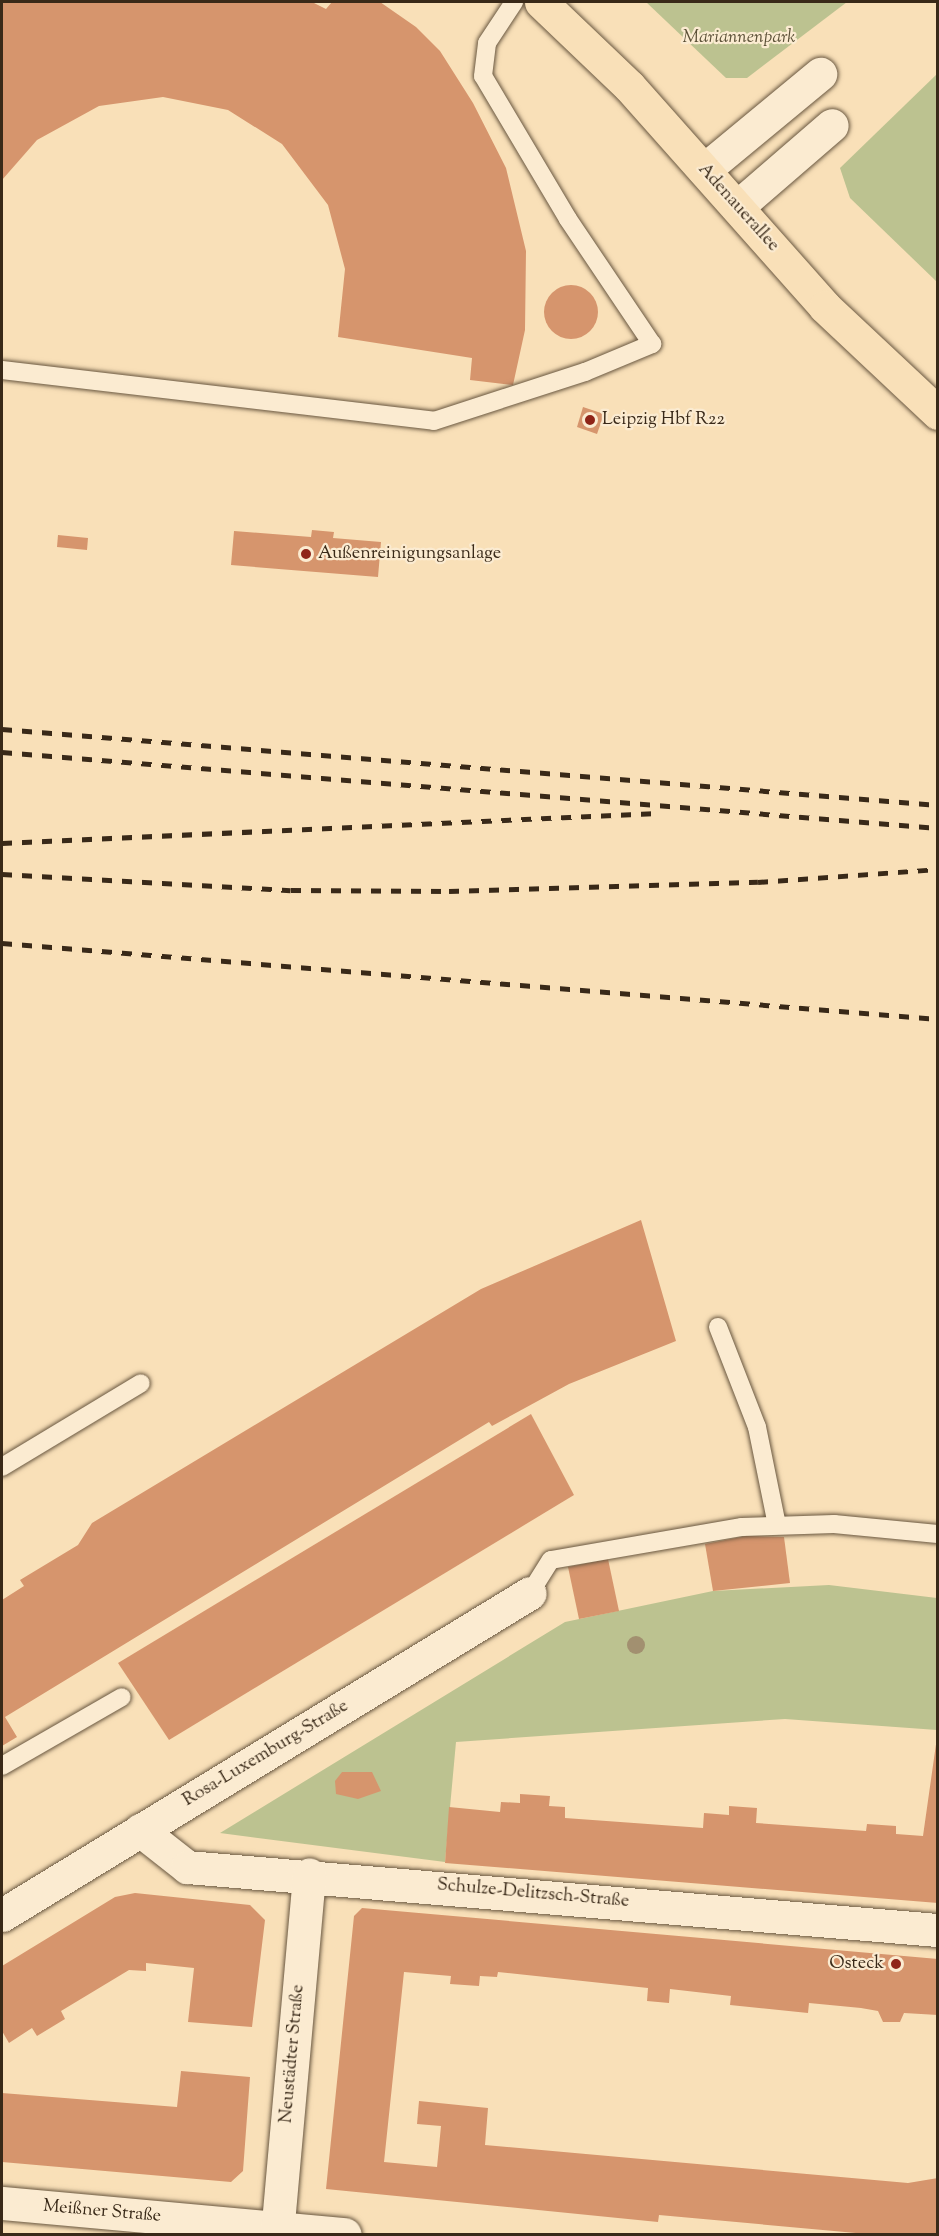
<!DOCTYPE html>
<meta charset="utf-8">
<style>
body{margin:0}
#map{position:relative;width:939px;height:2236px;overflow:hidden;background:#f9e0b8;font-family:"Sorts Mill Goudy",serif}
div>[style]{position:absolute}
.green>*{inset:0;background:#bcc290}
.building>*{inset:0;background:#d6956d}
.round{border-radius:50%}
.roads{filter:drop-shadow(0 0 2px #695740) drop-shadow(0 0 2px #695740)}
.service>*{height:18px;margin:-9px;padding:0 9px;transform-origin:9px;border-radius:9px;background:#fbebd1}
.minor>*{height:33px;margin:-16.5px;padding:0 16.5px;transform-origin:16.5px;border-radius:16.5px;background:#fbebd1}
.secondary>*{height:33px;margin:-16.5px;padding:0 16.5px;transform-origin:16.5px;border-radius:16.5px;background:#fbebd1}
.primary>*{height:33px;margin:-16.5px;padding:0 16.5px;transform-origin:16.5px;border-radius:16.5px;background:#f9e0b8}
.rail>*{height:4.5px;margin-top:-2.25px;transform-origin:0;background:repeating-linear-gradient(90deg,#392918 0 10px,transparent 0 20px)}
.trees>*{width:18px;height:18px;margin:-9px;border-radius:50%;background:#a29070}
.dots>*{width:16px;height:16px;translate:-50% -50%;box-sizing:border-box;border:3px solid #fbebd1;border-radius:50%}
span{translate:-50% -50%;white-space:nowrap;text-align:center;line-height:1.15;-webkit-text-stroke:4.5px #fbebd1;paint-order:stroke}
.park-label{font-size:18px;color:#5a4f36;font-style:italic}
.street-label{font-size:18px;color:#392918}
.poi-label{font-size:18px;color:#392918}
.left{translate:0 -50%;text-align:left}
.right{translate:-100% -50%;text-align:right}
.frame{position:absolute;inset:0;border:3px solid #392918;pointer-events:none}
</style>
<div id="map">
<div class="green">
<i style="clip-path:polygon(646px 2px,847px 2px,747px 78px,726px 78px)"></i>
<i style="clip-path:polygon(937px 74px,937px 282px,850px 198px,840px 168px)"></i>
<i style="clip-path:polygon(829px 1585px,937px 1598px,937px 1730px,785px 1719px,456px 1742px,445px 1862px,220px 1833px,565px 1622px,713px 1591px)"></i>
</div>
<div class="building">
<i style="clip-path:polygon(2px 2px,312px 2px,326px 9px,332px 2px,380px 2px,416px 27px,440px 51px,473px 103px,506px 168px,526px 251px,525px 330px,513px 385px,470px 380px,472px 358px,338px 337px,345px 269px,328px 205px,282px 144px,228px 110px,163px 97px,99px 106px,37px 140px,2px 180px)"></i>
<i class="round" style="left:544px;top:285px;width:54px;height:54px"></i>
<i style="clip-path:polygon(583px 407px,604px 414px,597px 434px,577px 427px)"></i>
<i style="clip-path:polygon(312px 530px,334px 532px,333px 538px,381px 542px,378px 577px,231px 565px,234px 531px,311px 537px)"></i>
<i style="clip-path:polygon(58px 535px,88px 538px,87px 550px,57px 547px)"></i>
<i style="clip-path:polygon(641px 1220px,676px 1341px,569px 1384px,492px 1426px,489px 1422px,5px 1717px,17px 1737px,2px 1746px,2px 1600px,24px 1586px,20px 1580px,78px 1545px,92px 1523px,481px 1289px)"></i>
<i style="clip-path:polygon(531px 1414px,574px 1495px,169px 1740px,118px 1663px)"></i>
<i style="clip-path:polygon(746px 1536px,784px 1537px,790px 1583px,713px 1591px,705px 1544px)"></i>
<i style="clip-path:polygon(608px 1559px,619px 1611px,579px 1619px,568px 1567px)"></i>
<i style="clip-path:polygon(938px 1730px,938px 1903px,445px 1863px,449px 1807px,500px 1812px,501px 1802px,520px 1803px,520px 1794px,550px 1796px,549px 1806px,565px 1807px,565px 1818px,703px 1828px,704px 1813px,729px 1815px,729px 1806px,757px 1808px,756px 1823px,866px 1831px,867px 1824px,896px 1826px,896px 1834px,923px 1836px)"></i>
<i style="clip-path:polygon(342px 1772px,372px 1772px,381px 1791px,358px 1799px,336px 1794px,335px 1781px)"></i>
<i style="clip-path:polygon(135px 1893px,250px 1905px,265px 1920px,252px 2027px,188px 2022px,194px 1968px,146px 1963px,146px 1971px,129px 1970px,61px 2011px,65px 2019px,37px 2036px,32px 2028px,9px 2043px,2px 2031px,2px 1966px,115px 1897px)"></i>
<i style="clip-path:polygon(362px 1908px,938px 1959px,938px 2015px,904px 2013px,900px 2022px,883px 2022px,878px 2011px,861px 2008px,809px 2003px,808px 2013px,730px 2005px,731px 1996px,670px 1989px,669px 2003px,647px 2001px,648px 1988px,498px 1972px,497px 1977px,480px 1976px,479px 1986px,450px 1984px,451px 1976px,404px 1972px,384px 2162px,437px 2167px,441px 2126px,417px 2124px,419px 2101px,488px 2108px,485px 2145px,908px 2183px,938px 2178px,938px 2234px,867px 2234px,659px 2215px,658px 2222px,326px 2189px,354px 1916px)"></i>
<i style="clip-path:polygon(181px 2071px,250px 2077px,243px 2171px,231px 2182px,2px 2162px,2px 2093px,177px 2107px)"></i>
</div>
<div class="roads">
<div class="service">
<i style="left:2px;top:370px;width:435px;rotate:6.7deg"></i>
<i style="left:434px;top:421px;width:159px;rotate:-18deg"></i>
<i style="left:585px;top:372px;width:73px;rotate:-22.7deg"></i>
<i style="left:652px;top:344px;width:151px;rotate:-123.9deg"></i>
<i style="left:568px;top:219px;width:166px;rotate:-120.7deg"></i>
<i style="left:483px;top:76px;width:33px;rotate:-83deg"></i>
<i style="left:487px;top:43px;width:49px;rotate:-56.6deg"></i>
<i style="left:718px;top:1327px;width:107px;rotate:68.7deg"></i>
<i style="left:757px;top:1427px;width:100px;rotate:78.5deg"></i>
<i style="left:2px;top:1467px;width:162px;rotate:-31.1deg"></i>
<i style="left:530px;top:1593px;width:39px;rotate:-58deg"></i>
<i style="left:551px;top:1560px;width:194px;rotate:-9.8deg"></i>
<i style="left:742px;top:1527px;width:92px;rotate:-1.9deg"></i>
<i style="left:834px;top:1524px;width:104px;rotate:5.5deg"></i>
<i style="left:2px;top:1766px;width:138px;rotate:-29.9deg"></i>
</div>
<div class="minor">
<i style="left:140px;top:1830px;width:60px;rotate:38.2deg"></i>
<i style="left:187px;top:1867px;width:754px;rotate:4.8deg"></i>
<i style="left:2px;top:1915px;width:618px;rotate:-31.38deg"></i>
<i style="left:2px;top:2203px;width:344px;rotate:5.2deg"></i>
<i style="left:277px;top:2234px;width:361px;rotate:-84.9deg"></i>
</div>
<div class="secondary">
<i style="left:704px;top:170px;width:151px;rotate:-39.6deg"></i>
<i style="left:737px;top:207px;width:125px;rotate:-40.8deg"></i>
</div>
<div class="primary">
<i style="left:541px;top:2px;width:122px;rotate:43.7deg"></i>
<i style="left:629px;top:86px;width:295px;rotate:48.4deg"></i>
<i style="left:825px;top:307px;width:155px;rotate:43.2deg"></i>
</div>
</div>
<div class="rail">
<i style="left:2px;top:729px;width:939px;rotate:4.64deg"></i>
<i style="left:2px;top:752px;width:939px;rotate:4.64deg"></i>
<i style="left:2px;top:843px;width:657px;rotate:-2.62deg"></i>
<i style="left:2px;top:874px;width:289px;rotate:3.2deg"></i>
<i style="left:291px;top:890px;width:158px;rotate:0.4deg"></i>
<i style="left:449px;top:891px;width:309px;rotate:-1.7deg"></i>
<i style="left:758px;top:882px;width:180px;rotate:-4.1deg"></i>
<i style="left:2px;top:943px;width:939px;rotate:4.64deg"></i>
</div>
<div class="trees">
<i style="left:636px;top:1645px"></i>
</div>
<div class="dots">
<i style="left:590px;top:420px;background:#8f2418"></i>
<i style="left:306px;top:554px;background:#8f2418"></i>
<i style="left:896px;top:1964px;background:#8f2418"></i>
</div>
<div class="park-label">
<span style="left:739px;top:38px">Mariannenpark</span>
</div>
<div class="street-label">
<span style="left:738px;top:208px;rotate:48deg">Adenauerallee</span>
<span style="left:266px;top:1754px;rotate:-31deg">Rosa-Luxemburg-Straße</span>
<span style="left:533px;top:1894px;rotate:5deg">Schulze-Delitzsch-Straße</span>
<span style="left:293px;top:2054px;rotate:-85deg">Neustädter Straße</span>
<span style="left:102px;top:2212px;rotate:5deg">Meißner Straße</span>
</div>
<div class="poi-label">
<span class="left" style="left:602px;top:420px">Leipzig Hbf R22</span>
<span class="left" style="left:318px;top:554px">Außenreinigungsanlage</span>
<span class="right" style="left:884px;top:1964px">Osteck</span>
</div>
<div class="frame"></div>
</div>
